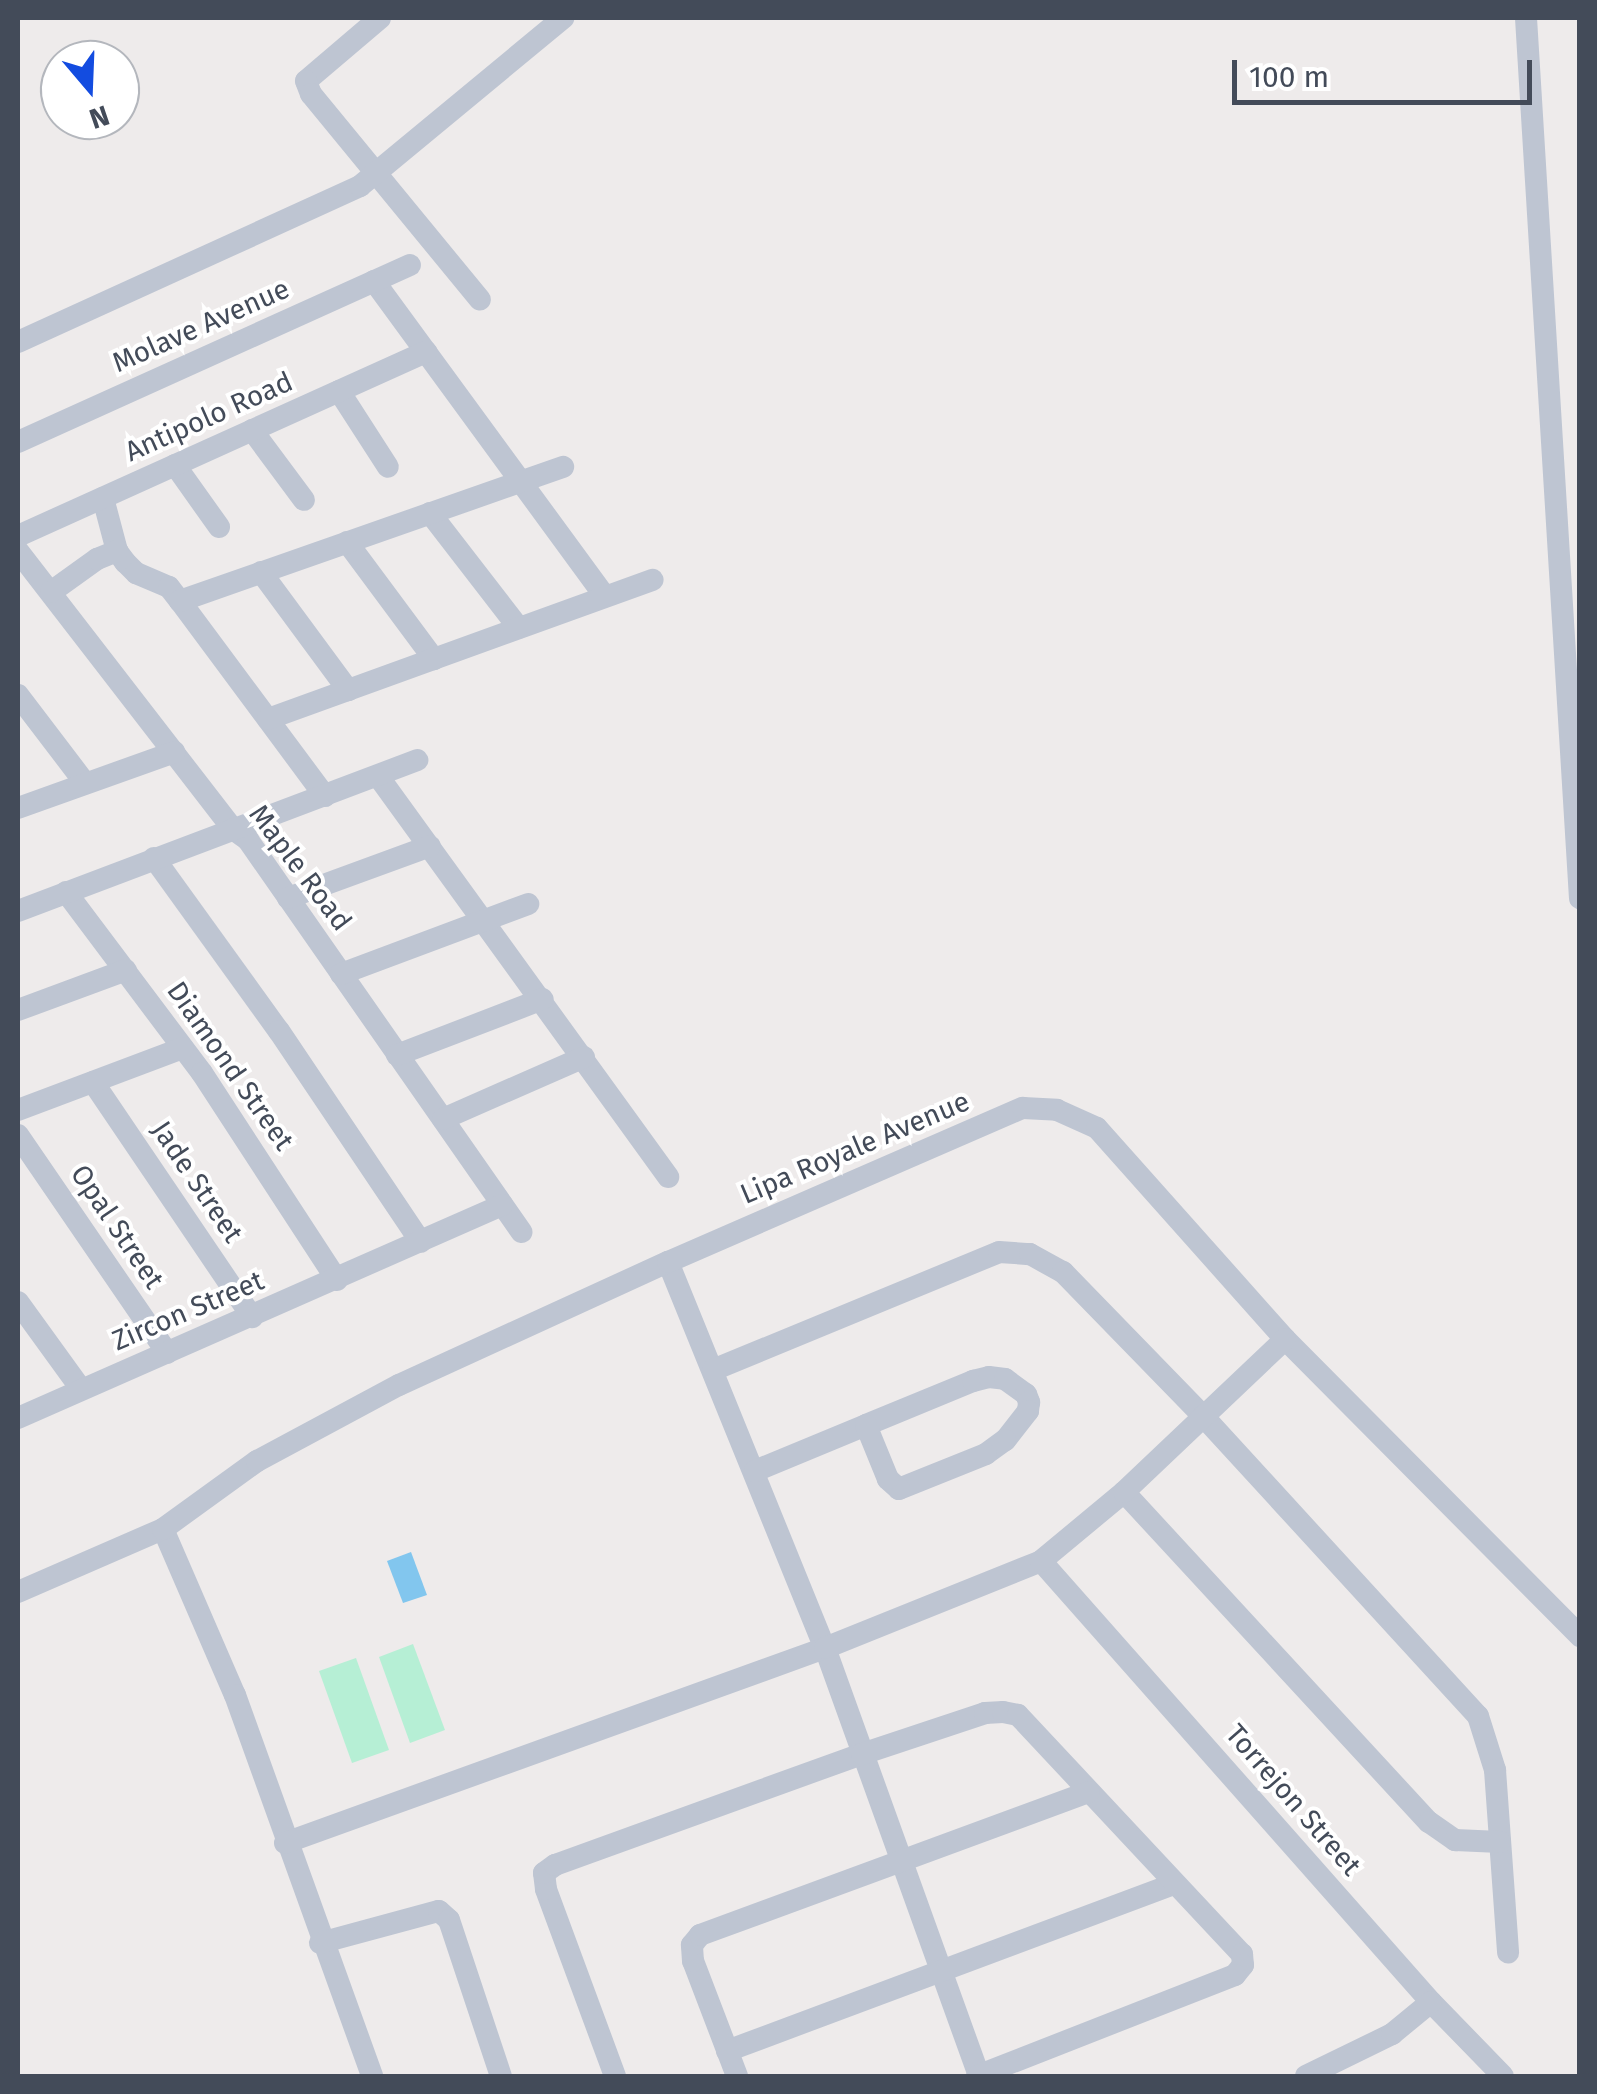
<!DOCTYPE html>
<style>
body{margin:0}
#map{position:relative;width:1597px;height:2094px;overflow:hidden;background:#eeebeb;font-family:"Fira Sans",sans-serif}
div>[style]{position:absolute}
.green>*{inset:0;background:#b6efd5}
.water>*{inset:0;background:#82c6ee}
.minor>*{height:22px;margin:-11px;padding:0 11px;transform-origin:11px;border-radius:11px;background:#bec5d2}
span{translate:-50% -50%;white-space:nowrap;text-align:center;line-height:1.15;-webkit-text-stroke:8px #fff;paint-order:stroke}
.street-label{font-size:28px;color:#434b59}
.frame{position:absolute;inset:0;border:20px solid #434b59;pointer-events:none}
.north{position:absolute;left:40px;top:40px;width:100px;height:100px;box-sizing:border-box;background:#fff;border:2px solid #b4b7bd;border-radius:50%;rotate:161deg;font-size:28px;font-weight:700;line-height:40px;text-align:center;color:#434b59}
.north::after{content:'';display:block;margin:auto;width:35px;height:45px;background:#134ce0;clip-path:polygon(50% 0,100% 100%,50% 72%,0 100%)}
.scale{position:absolute;left:1232px;top:60px;width:300px;height:45px;box-sizing:border-box;border:5px solid #434b59;border-top:0;padding-left:12px;font-size:30px;line-height:35px;white-space:nowrap;color:#434b59;-webkit-text-stroke:8px #fff;paint-order:stroke}
</style>
<div id="map">
<div class="green">
<i style="clip-path:polygon(413px 1644px,445px 1730px,410px 1743px,379px 1657px)"></i>
<i style="clip-path:polygon(356px 1658px,389px 1750px,352px 1763px,319px 1671px)"></i>
</div>
<div class="water">
<i style="clip-path:polygon(411px 1552px,427px 1595px,403px 1603px,387px 1561px)"></i>
</div>
<div class="minor">
<i style="left:380px;top:18px;width:97px;rotate:139.6deg"></i>
<i style="left:306px;top:81px;width:14px;rotate:69deg"></i>
<i style="left:311px;top:94px;width:266px;rotate:50.6deg"></i>
<i style="left:1526px;top:18px;width:882px;rotate:86.49deg"></i>
<i style="left:374px;top:281px;width:391px;rotate:53.8deg"></i>
<i style="left:18px;top:342px;width:376px;rotate:-24.5deg"></i>
<i style="left:360px;top:186px;width:264px;rotate:-39.6deg"></i>
<i style="left:339px;top:391px;width:90px;rotate:57.2deg"></i>
<i style="left:252px;top:430px;width:87px;rotate:53.4deg"></i>
<i style="left:18px;top:442px;width:430px;rotate:-24.3deg"></i>
<i style="left:175px;top:465px;width:76px;rotate:54.6deg"></i>
<i style="left:103px;top:498px;width:55px;rotate:75.2deg"></i>
<i style="left:117px;top:551px;width:14px;rotate:54deg"></i>
<i style="left:125px;top:562px;width:16px;rotate:45deg"></i>
<i style="left:136px;top:573px;width:36px;rotate:23deg"></i>
<i style="left:169px;top:587px;width:18px;rotate:52deg"></i>
<i style="left:180px;top:601px;width:243px;rotate:53.4deg"></i>
<i style="left:430px;top:513px;width:145px;rotate:52.3deg"></i>
<i style="left:18px;top:536px;width:448px;rotate:-24.3deg"></i>
<i style="left:347px;top:542px;width:146px;rotate:53.4deg"></i>
<i style="left:18px;top:551px;width:351px;rotate:52.3deg"></i>
<i style="left:233px;top:829px;width:19px;rotate:36deg"></i>
<i style="left:248px;top:840px;width:478px;rotate:55.1deg"></i>
<i style="left:261px;top:572px;width:147px;rotate:53.6deg"></i>
<i style="left:51px;top:592px;width:57px;rotate:-35.7deg"></i>
<i style="left:97px;top:559px;width:22px;rotate:-22deg"></i>
<i style="left:180px;top:601px;width:406px;rotate:-19.3deg"></i>
<i style="left:18px;top:695px;width:111px;rotate:52.7deg"></i>
<i style="left:268px;top:719px;width:409px;rotate:-19.9deg"></i>
<i style="left:378px;top:776px;width:495px;rotate:54.1deg"></i>
<i style="left:18px;top:808px;width:166px;rotate:-19.7deg"></i>
<i style="left:154px;top:858px;width:213px;rotate:54.2deg"></i>
<i style="left:279px;top:1031px;width:254px;rotate:56.1deg"></i>
<i style="left:66px;top:892px;width:226px;rotate:53.1deg"></i>
<i style="left:202px;top:1073px;width:247px;rotate:56.9deg"></i>
<i style="left:288px;top:898px;width:151px;rotate:-20.1deg"></i>
<i style="left:18px;top:911px;width:427px;rotate:-20.7deg"></i>
<i style="left:341px;top:974px;width:200px;rotate:-20.5deg"></i>
<i style="left:18px;top:1010px;width:115px;rotate:-20.3deg"></i>
<i style="left:397px;top:1055px;width:156px;rotate:-21deg"></i>
<i style="left:93px;top:1082px;width:284px;rotate:55.9deg"></i>
<i style="left:18px;top:1110px;width:176px;rotate:-20.6deg"></i>
<i style="left:443px;top:1119px;width:154px;rotate:-23.7deg"></i>
<i style="left:18px;top:1135px;width:264px;rotate:55.6deg"></i>
<i style="left:668px;top:1262px;width:417px;rotate:67.9deg"></i>
<i style="left:825px;top:1648px;width:455px;rotate:70.2deg"></i>
<i style="left:18px;top:1302px;width:107px;rotate:54.1deg"></i>
<i style="left:713px;top:1370px;width:309px;rotate:-22.4deg"></i>
<i style="left:999px;top:1252px;width:31px;rotate:4deg"></i>
<i style="left:1030px;top:1254px;width:38px;rotate:29deg"></i>
<i style="left:1063px;top:1272px;width:201px;rotate:45.8deg"></i>
<i style="left:1203px;top:1416px;width:407px;rotate:47.5deg"></i>
<i style="left:1478px;top:1716px;width:57px;rotate:72.5deg"></i>
<i style="left:1495px;top:1770px;width:183px;rotate:85.9deg"></i>
<i style="left:18px;top:1418px;width:529px;rotate:-23.75deg"></i>
<i style="left:755px;top:1471px;width:120px;rotate:-22.5deg"></i>
<i style="left:866px;top:1425px;width:116px;rotate:-22.4deg"></i>
<i style="left:973px;top:1381px;width:16px;rotate:-14deg"></i>
<i style="left:989px;top:1377px;width:16px;rotate:7deg"></i>
<i style="left:1005px;top:1379px;width:26px;rotate:36deg"></i>
<i style="left:1026px;top:1394px;width:9px;rotate:69deg"></i>
<i style="left:1029px;top:1402px;width:9px;rotate:96deg"></i>
<i style="left:1028px;top:1411px;width:37px;rotate:128deg"></i>
<i style="left:1005px;top:1440px;width:24px;rotate:144deg"></i>
<i style="left:986px;top:1454px;width:94px;rotate:158.1deg"></i>
<i style="left:899px;top:1489px;width:15px;rotate:-138deg"></i>
<i style="left:888px;top:1479px;width:58px;rotate:-112.2deg"></i>
<i style="left:1124px;top:1492px;width:449px;rotate:47.3deg"></i>
<i style="left:1429px;top:1822px;width:32px;rotate:35deg"></i>
<i style="left:1455px;top:1840px;width:45px;rotate:2.5deg"></i>
<i style="left:163px;top:1529px;width:181px;rotate:66.6deg"></i>
<i style="left:235px;top:1695px;width:405px;rotate:70.2deg"></i>
<i style="left:1041px;top:1561px;width:589px;rotate:48.51deg"></i>
<i style="left:1431px;top:2002px;width:103px;rotate:45.8deg"></i>
<i style="left:18px;top:1592px;width:158px;rotate:-23.5deg"></i>
<i style="left:163px;top:1529px;width:116px;rotate:-35.9deg"></i>
<i style="left:257px;top:1461px;width:161px;rotate:-28.2deg"></i>
<i style="left:399px;top:1385px;width:296px;rotate:-24.6deg"></i>
<i style="left:668px;top:1262px;width:387px;rotate:-23.5deg"></i>
<i style="left:1023px;top:1108px;width:34px;rotate:3deg"></i>
<i style="left:1057px;top:1110px;width:44px;rotate:24.2deg"></i>
<i style="left:1097px;top:1128px;width:283px;rotate:48.3deg"></i>
<i style="left:1285px;top:1339px;width:419px;rotate:45.2deg"></i>
<i style="left:285px;top:1843px;width:574px;rotate:-19.86deg"></i>
<i style="left:825px;top:1648px;width:233px;rotate:-21.9deg"></i>
<i style="left:1041px;top:1561px;width:108px;rotate:-39.7deg"></i>
<i style="left:1124px;top:1492px;width:222px;rotate:-43.5deg"></i>
<i style="left:320px;top:1943px;width:123px;rotate:-15.1deg"></i>
<i style="left:439px;top:1911px;width:13px;rotate:42deg"></i>
<i style="left:449px;top:1920px;width:164px;rotate:71.6deg"></i>
<i style="left:727px;top:2051px;width:477px;rotate:-20.5deg"></i>
<i style="left:615px;top:2076px;width:199px;rotate:-110.3deg"></i>
<i style="left:546px;top:1889px;width:16px;rotate:-97deg"></i>
<i style="left:544px;top:1873px;width:14px;rotate:-36deg"></i>
<i style="left:555px;top:1865px;width:326px;rotate:-19.9deg"></i>
<i style="left:862px;top:1754px;width:130px;rotate:-18.4deg"></i>
<i style="left:985px;top:1713px;width:18px;rotate:-3deg"></i>
<i style="left:1003px;top:1712px;width:15px;rotate:11deg"></i>
<i style="left:1018px;top:1715px;width:328px;rotate:46.9deg"></i>
<i style="left:1242px;top:1954px;width:11px;rotate:85deg"></i>
<i style="left:1243px;top:1965px;width:13px;rotate:129deg"></i>
<i style="left:1235px;top:1975px;width:277px;rotate:158.6deg"></i>
<i style="left:737px;top:2076px;width:123px;rotate:-110.9deg"></i>
<i style="left:693px;top:1961px;width:16px;rotate:-94deg"></i>
<i style="left:692px;top:1945px;width:13px;rotate:-51deg"></i>
<i style="left:700px;top:1935px;width:414px;rotate:-20.2deg"></i>
<i style="left:1306px;top:2076px;width:96px;rotate:-26deg"></i>
<i style="left:1392px;top:2034px;width:50px;rotate:-39.4deg"></i>
</div>
<div class="street-label">
<span style="left:201px;top:326px;rotate:-24deg">Molave Avenue</span>
<span style="left:209px;top:417px;rotate:-24deg">Antipolo Road</span>
<span style="left:300px;top:868px;rotate:53deg">Maple Road</span>
<span style="left:230px;top:1066px;rotate:55deg">Diamond Street</span>
<span style="left:855px;top:1148px;rotate:-23deg">Lipa Royale Avenue</span>
<span style="left:197px;top:1182px;rotate:56deg">Jade Street</span>
<span style="left:117px;top:1227px;rotate:56deg">Opal Street</span>
<span style="left:188px;top:1311px;rotate:-23deg">Zircon Street</span>
<span style="left:1293px;top:1800px;rotate:49deg">Torrejon Street</span>
</div>
<div class="frame"></div>
<div class="north">N</div>
<div class="scale">100 m</div>
</div>
